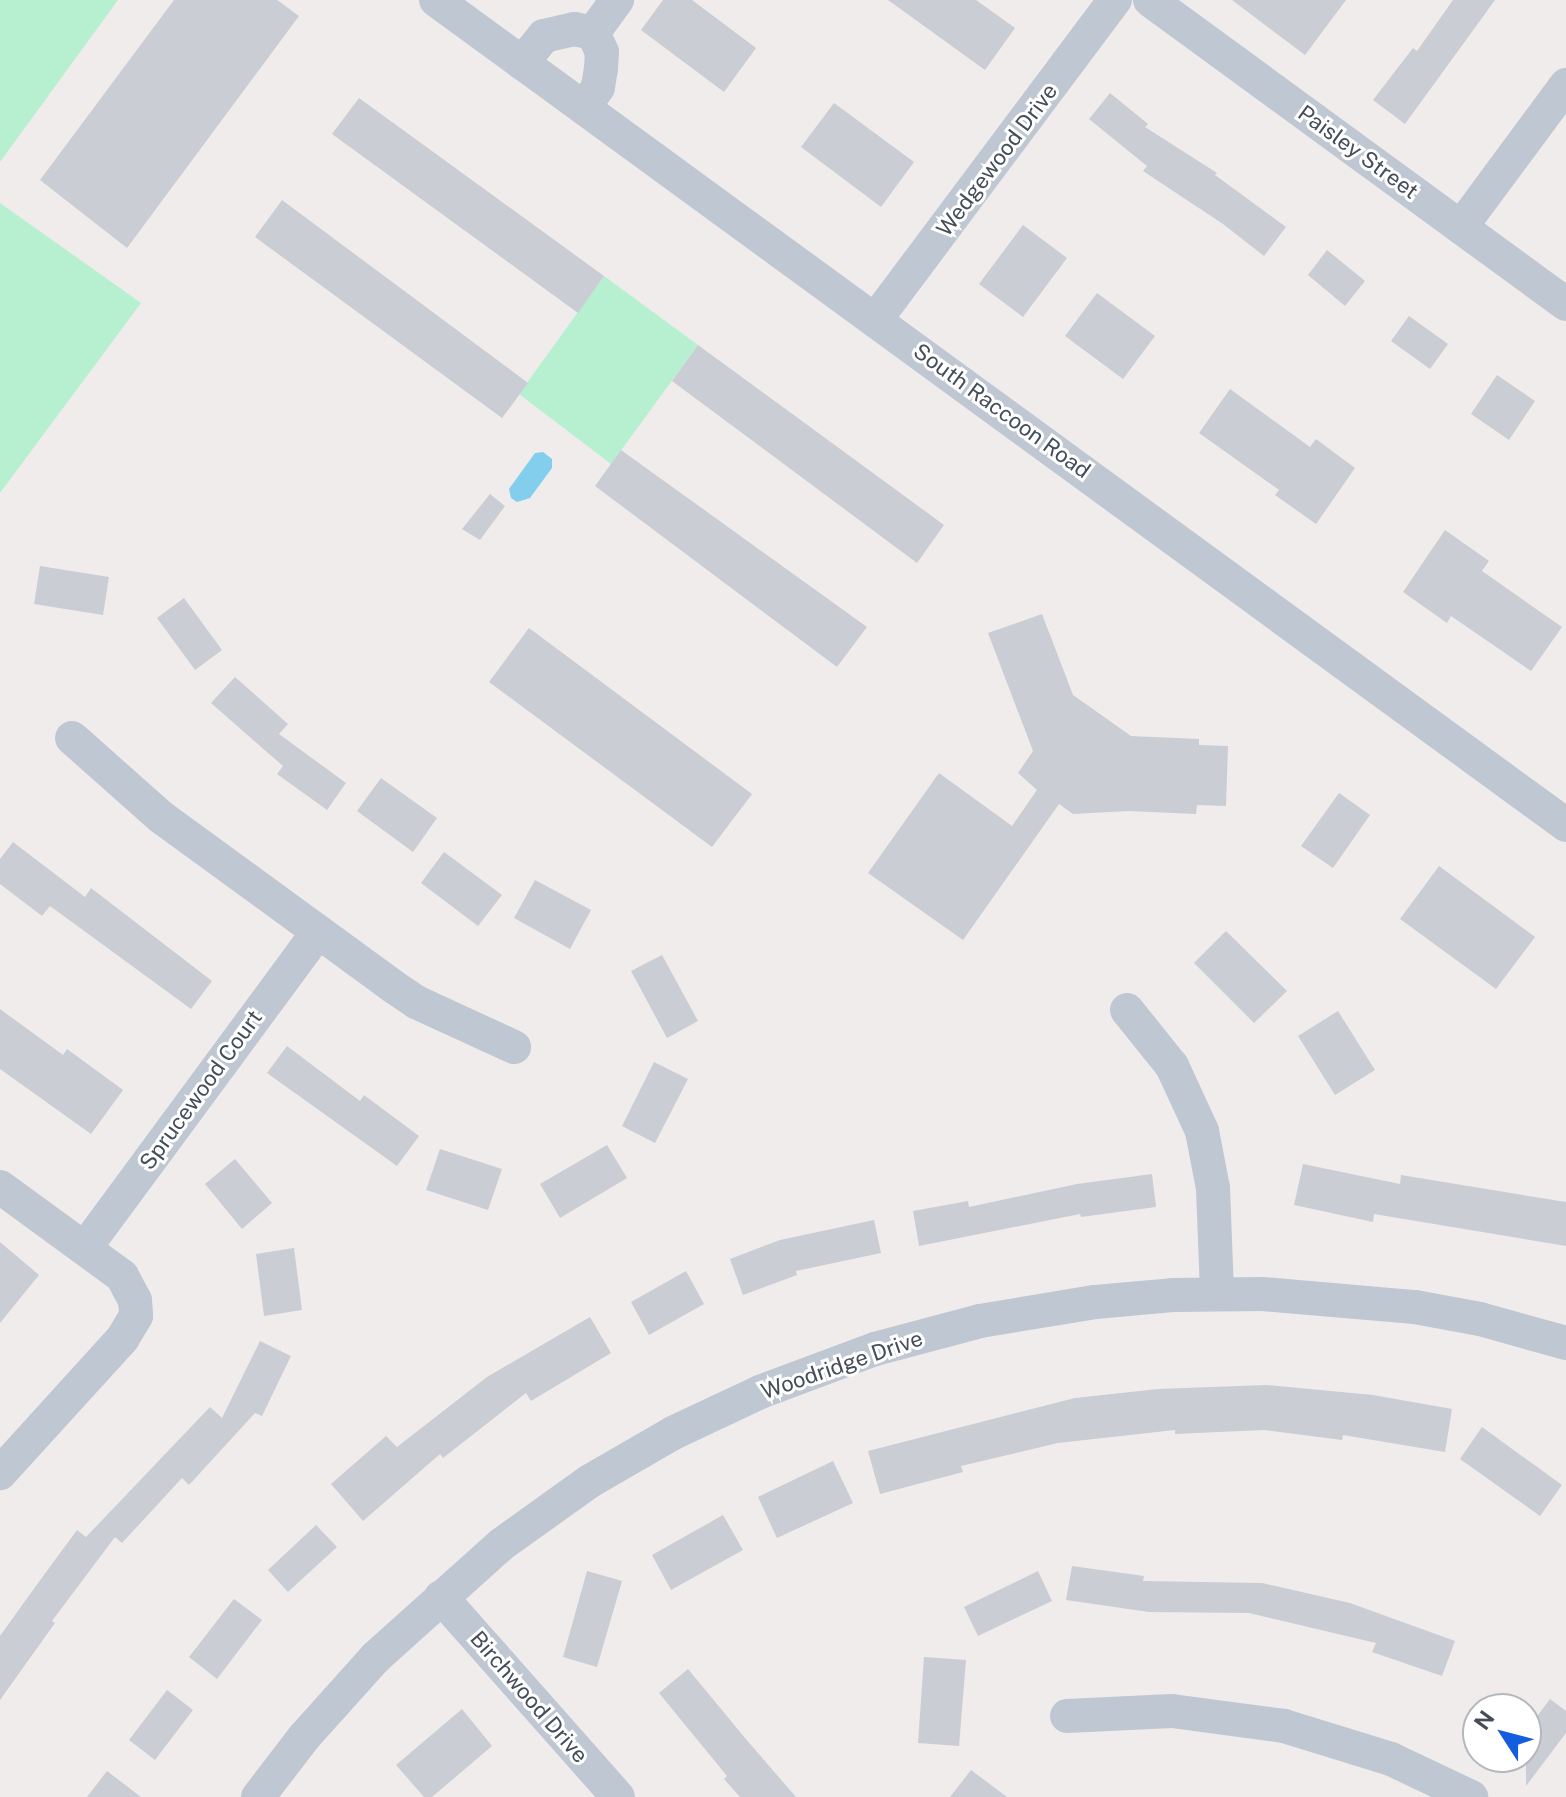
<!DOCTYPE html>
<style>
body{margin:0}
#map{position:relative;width:1566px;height:1797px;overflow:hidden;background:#efeceb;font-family:"Public Sans",sans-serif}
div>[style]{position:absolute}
.green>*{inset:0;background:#b7efd1}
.water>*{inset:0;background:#83ceed}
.building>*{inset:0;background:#cbcdd4}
.minor>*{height:34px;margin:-17px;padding:0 17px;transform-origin:17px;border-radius:17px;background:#bec7d2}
span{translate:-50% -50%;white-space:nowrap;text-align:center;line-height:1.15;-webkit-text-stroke:6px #fff;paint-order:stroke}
.street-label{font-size:22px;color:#444d59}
.north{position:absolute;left:1462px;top:1693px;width:80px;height:80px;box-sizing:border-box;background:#fff;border:2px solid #b4b8bd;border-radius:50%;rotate:306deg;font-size:22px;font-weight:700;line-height:32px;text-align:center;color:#444d59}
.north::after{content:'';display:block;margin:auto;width:28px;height:36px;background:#155ddf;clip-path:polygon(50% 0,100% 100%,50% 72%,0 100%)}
</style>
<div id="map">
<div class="green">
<i style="clip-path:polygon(0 0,118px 0,0 162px)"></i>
<i style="clip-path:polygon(0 203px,141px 303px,0 493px)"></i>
<i style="clip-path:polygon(604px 276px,698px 345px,611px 464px,519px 394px)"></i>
</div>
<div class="water">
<i style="clip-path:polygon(543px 452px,552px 459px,552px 468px,530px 498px,517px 502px,511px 498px,509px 489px,535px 453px)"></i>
</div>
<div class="building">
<i style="clip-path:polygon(174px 0,277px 0,299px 16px,127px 248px,40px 180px)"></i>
<i style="clip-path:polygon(663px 0,692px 0,756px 48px,724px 92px,641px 30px)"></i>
<i style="clip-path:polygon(888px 0,976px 0,1015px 28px,985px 70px)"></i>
<i style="clip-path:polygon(1232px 0,1346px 0,1305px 55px)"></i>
<i style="clip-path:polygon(1453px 0,1495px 0,1405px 124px,1373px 100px,1413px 48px,1417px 51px)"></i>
<i style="clip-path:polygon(1110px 93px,1148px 124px,1145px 127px,1217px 173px,1215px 175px,1286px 227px,1264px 256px,1223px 224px,1143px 171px,1147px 166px,1089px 119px)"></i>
<i style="clip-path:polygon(359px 98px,604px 276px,578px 313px,332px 134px)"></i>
<i style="clip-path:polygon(834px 103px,914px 162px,881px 207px,801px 147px)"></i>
<i style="clip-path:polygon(282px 200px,528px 383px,502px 418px,255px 237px)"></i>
<i style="clip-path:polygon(1023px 225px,1067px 258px,1023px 317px,979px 284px)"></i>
<i style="clip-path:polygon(1327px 250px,1365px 281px,1345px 306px,1308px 275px)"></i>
<i style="clip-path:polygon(1097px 293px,1155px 336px,1123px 379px,1065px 336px)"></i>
<i style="clip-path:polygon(1409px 316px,1448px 344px,1430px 369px,1391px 341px)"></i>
<i style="clip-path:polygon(698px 345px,944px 525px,917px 563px,672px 381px)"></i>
<i style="clip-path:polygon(1497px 375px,1535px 401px,1509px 440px,1471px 414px)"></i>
<i style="clip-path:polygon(1230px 389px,1310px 447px,1316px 439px,1355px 468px,1316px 524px,1275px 495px,1279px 490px,1199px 433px)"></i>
<i style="clip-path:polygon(621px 450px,867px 627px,837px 667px,595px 486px)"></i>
<i style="clip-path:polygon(490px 494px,505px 506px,480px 540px,462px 529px)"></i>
<i style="clip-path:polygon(1445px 530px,1489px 561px,1482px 571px,1562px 627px,1531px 671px,1451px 616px,1447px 623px,1403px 592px)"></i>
<i style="clip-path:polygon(40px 566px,109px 577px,103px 615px,34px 604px)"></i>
<i style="clip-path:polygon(184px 598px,222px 650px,195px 670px,157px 618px)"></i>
<i style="clip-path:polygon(1042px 614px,1073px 695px,1131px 736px,1199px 739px,1199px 745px,1228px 746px,1226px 806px,1197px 805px,1196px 814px,1128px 811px,1073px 814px,1059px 804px,963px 940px,868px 873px,939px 773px,1012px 826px,1037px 790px,1018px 773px,1033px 751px,988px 633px)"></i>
<i style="clip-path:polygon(529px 628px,752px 794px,712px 847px,489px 682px)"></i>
<i style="clip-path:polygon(235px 677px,288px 724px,279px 734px,346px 783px,327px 810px,277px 774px,283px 766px,211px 703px)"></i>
<i style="clip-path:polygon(381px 778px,437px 818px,413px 852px,357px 811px)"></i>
<i style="clip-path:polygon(1339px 793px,1370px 815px,1333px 868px,1301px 846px)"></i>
<i style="clip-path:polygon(13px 842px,85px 897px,91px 888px,212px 981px,191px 1009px,50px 906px,42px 916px,0 884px,0 859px)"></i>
<i style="clip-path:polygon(444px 852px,502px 895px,478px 926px,421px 883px)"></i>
<i style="clip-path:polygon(1439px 866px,1535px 937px,1496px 989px,1400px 919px)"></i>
<i style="clip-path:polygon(535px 880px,591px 910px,570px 949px,514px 918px)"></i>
<i style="clip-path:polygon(1226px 931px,1287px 991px,1254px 1023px,1194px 963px)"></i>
<i style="clip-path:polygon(662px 955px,698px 1021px,667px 1038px,631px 971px)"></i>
<i style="clip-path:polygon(0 1009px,63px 1055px,67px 1049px,123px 1090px,91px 1134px,0 1069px)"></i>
<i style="clip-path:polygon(1338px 1011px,1375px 1070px,1335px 1095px,1298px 1036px)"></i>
<i style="clip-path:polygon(287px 1046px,360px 1101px,364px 1095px,419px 1136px,397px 1166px,267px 1073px)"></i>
<i style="clip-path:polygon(654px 1062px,688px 1079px,655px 1143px,622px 1126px)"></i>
<i style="clip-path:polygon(607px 1145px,627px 1178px,560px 1218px,540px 1184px)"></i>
<i style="clip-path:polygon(440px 1149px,502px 1169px,488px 1210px,426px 1190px)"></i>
<i style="clip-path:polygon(235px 1159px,272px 1203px,242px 1229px,205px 1184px)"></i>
<i style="clip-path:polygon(1303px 1164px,1400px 1184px,1401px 1175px,1566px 1202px,1566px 1246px,1374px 1214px,1373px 1222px,1294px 1205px)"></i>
<i style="clip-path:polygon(1152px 1174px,1156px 1207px,1081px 1217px,1080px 1214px,919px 1246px,913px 1211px,968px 1201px,969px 1207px,1077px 1184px)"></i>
<i style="clip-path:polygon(874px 1220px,881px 1253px,796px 1271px,797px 1275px,743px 1295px,730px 1259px,780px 1240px)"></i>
<i style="clip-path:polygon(0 1242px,39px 1275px,0 1323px)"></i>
<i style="clip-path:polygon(294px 1248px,302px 1310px,264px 1316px,256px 1254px)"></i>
<i style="clip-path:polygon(686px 1271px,704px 1304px,649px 1335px,631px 1302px)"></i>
<i style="clip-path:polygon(590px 1317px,611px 1353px,531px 1401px,526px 1393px,443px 1458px,440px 1454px,363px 1521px,331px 1484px,386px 1436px,397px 1447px,487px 1377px)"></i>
<i style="clip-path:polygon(260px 1341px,291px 1356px,262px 1416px,255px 1413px,189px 1485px,182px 1478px,122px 1543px,115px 1537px,52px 1621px,55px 1623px,0 1700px,0 1636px,38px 1583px,77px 1530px,86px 1537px,210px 1407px,222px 1418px)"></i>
<i style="clip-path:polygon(1266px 1385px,1373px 1395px,1452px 1409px,1445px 1452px,1343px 1435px,1342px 1440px,1264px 1430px,1175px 1434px,1175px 1430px,1058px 1443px,961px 1466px,963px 1472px,880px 1494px,868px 1451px,1075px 1398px,1158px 1389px)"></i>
<i style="clip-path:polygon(1482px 1427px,1562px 1485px,1540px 1516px,1460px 1459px)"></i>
<i style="clip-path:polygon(833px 1461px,853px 1503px,777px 1538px,758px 1497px)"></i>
<i style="clip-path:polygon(723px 1515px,743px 1550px,671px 1590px,652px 1555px)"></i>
<i style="clip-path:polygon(316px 1525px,337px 1547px,288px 1592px,268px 1570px)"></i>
<i style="clip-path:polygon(1072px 1566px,1144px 1576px,1143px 1581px,1262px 1583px,1350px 1603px,1455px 1641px,1442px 1676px,1372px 1652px,1376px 1643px,1249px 1613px,1149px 1612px,1066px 1600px)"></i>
<i style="clip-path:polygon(587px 1571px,622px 1581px,597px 1667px,563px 1657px)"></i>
<i style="clip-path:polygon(1038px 1571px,1052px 1601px,978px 1636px,964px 1607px)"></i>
<i style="clip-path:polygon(234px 1599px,262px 1620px,217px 1679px,189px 1657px)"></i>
<i style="clip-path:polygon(924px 1657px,966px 1660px,959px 1746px,918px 1743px)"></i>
<i style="clip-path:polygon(688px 1669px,745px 1738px,796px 1797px,740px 1797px,724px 1779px,727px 1776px,659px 1693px)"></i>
<i style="clip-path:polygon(167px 1690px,193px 1710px,155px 1760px,129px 1740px)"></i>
<i style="clip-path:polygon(1550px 1699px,1566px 1711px,1566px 1733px,1526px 1786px,1526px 1731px)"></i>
<i style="clip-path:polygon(462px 1709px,492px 1746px,432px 1797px,424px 1797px,396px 1765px)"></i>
<i style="clip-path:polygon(971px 1770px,1007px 1797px,950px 1797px)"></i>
<i style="clip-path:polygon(107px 1771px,141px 1797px,87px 1797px)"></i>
</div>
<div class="minor">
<i style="left:436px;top:0;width:1399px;rotate:36.13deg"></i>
<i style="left:1150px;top:0;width:515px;rotate:36.16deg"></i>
<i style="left:522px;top:63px;width:35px;rotate:-51deg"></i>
<i style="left:544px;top:36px;width:31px;rotate:-13deg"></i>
<i style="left:574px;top:29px;width:19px;rotate:12deg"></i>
<i style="left:584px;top:108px;width:25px;rotate:-56deg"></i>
<i style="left:598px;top:87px;width:18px;rotate:-81deg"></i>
<i style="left:601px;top:69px;width:17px;rotate:-87deg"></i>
<i style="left:602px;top:52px;width:21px;rotate:-115deg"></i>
<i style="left:593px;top:33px;width:41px;rotate:-54deg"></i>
<i style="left:1461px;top:227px;width:177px;rotate:-53.5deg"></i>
<i style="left:876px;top:319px;width:399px;rotate:-53.2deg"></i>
<i style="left:72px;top:738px;width:119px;rotate:41.6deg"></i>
<i style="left:161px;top:817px;width:288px;rotate:36.1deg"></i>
<i style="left:394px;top:987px;width:27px;rotate:34deg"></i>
<i style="left:416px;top:1002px;width:108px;rotate:24.7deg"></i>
<i style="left:1127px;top:1010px;width:72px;rotate:51.2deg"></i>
<i style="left:1172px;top:1066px;width:72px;rotate:65.2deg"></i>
<i style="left:1202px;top:1131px;width:58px;rotate:79.1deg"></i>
<i style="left:1213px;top:1188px;width:106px;rotate:87.8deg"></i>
<i style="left:0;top:1187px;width:151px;rotate:36.1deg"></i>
<i style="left:122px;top:1276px;width:27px;rotate:62deg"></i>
<i style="left:135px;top:1300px;width:16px;rotate:86deg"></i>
<i style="left:136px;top:1316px;width:26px;rotate:121deg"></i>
<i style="left:123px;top:1338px;width:183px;rotate:132.3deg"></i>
<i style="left:85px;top:1248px;width:393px;rotate:-53.6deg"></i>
<i style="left:441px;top:1597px;width:267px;rotate:48.5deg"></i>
<i style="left:1067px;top:1716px;width:105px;rotate:-2.7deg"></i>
<i style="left:1172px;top:1711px;width:113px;rotate:7.6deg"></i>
<i style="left:1284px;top:1726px;width:112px;rotate:17.1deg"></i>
<i style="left:1391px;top:1759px;width:89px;rotate:25.4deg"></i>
<i style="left:258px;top:1797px;width:77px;rotate:-52.4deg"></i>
<i style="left:305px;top:1736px;width:106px;rotate:-48.1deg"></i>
<i style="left:376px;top:1657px;width:169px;rotate:-41.9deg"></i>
<i style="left:502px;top:1544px;width:108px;rotate:-35.6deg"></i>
<i style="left:590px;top:1481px;width:96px;rotate:-30deg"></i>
<i style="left:673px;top:1433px;width:96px;rotate:-25.2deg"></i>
<i style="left:760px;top:1392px;width:123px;rotate:-20.5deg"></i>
<i style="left:875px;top:1349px;width:109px;rotate:-14.9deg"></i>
<i style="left:980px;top:1321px;width:117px;rotate:-9.4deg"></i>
<i style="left:1095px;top:1302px;width:78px;rotate:-5.1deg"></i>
<i style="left:1173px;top:1295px;width:89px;rotate:-0.6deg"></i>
<i style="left:1262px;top:1294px;width:154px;rotate:4.9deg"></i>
<i style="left:1415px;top:1307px;width:66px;rotate:10.5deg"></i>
<i style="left:1480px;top:1319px;width:89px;rotate:15.6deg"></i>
</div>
<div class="street-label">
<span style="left:1358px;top:152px;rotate:36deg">Paisley Street</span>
<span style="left:997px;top:160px;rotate:-53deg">Wedgewood Drive</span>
<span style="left:1002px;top:411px;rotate:36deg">South Raccoon Road</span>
<span style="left:201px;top:1090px;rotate:-54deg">Sprucewood Court</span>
<span style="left:842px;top:1365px;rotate:-19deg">Woodridge Drive</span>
<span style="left:529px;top:1697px;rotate:49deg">Birchwood Drive</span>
</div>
<div class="north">N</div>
</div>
